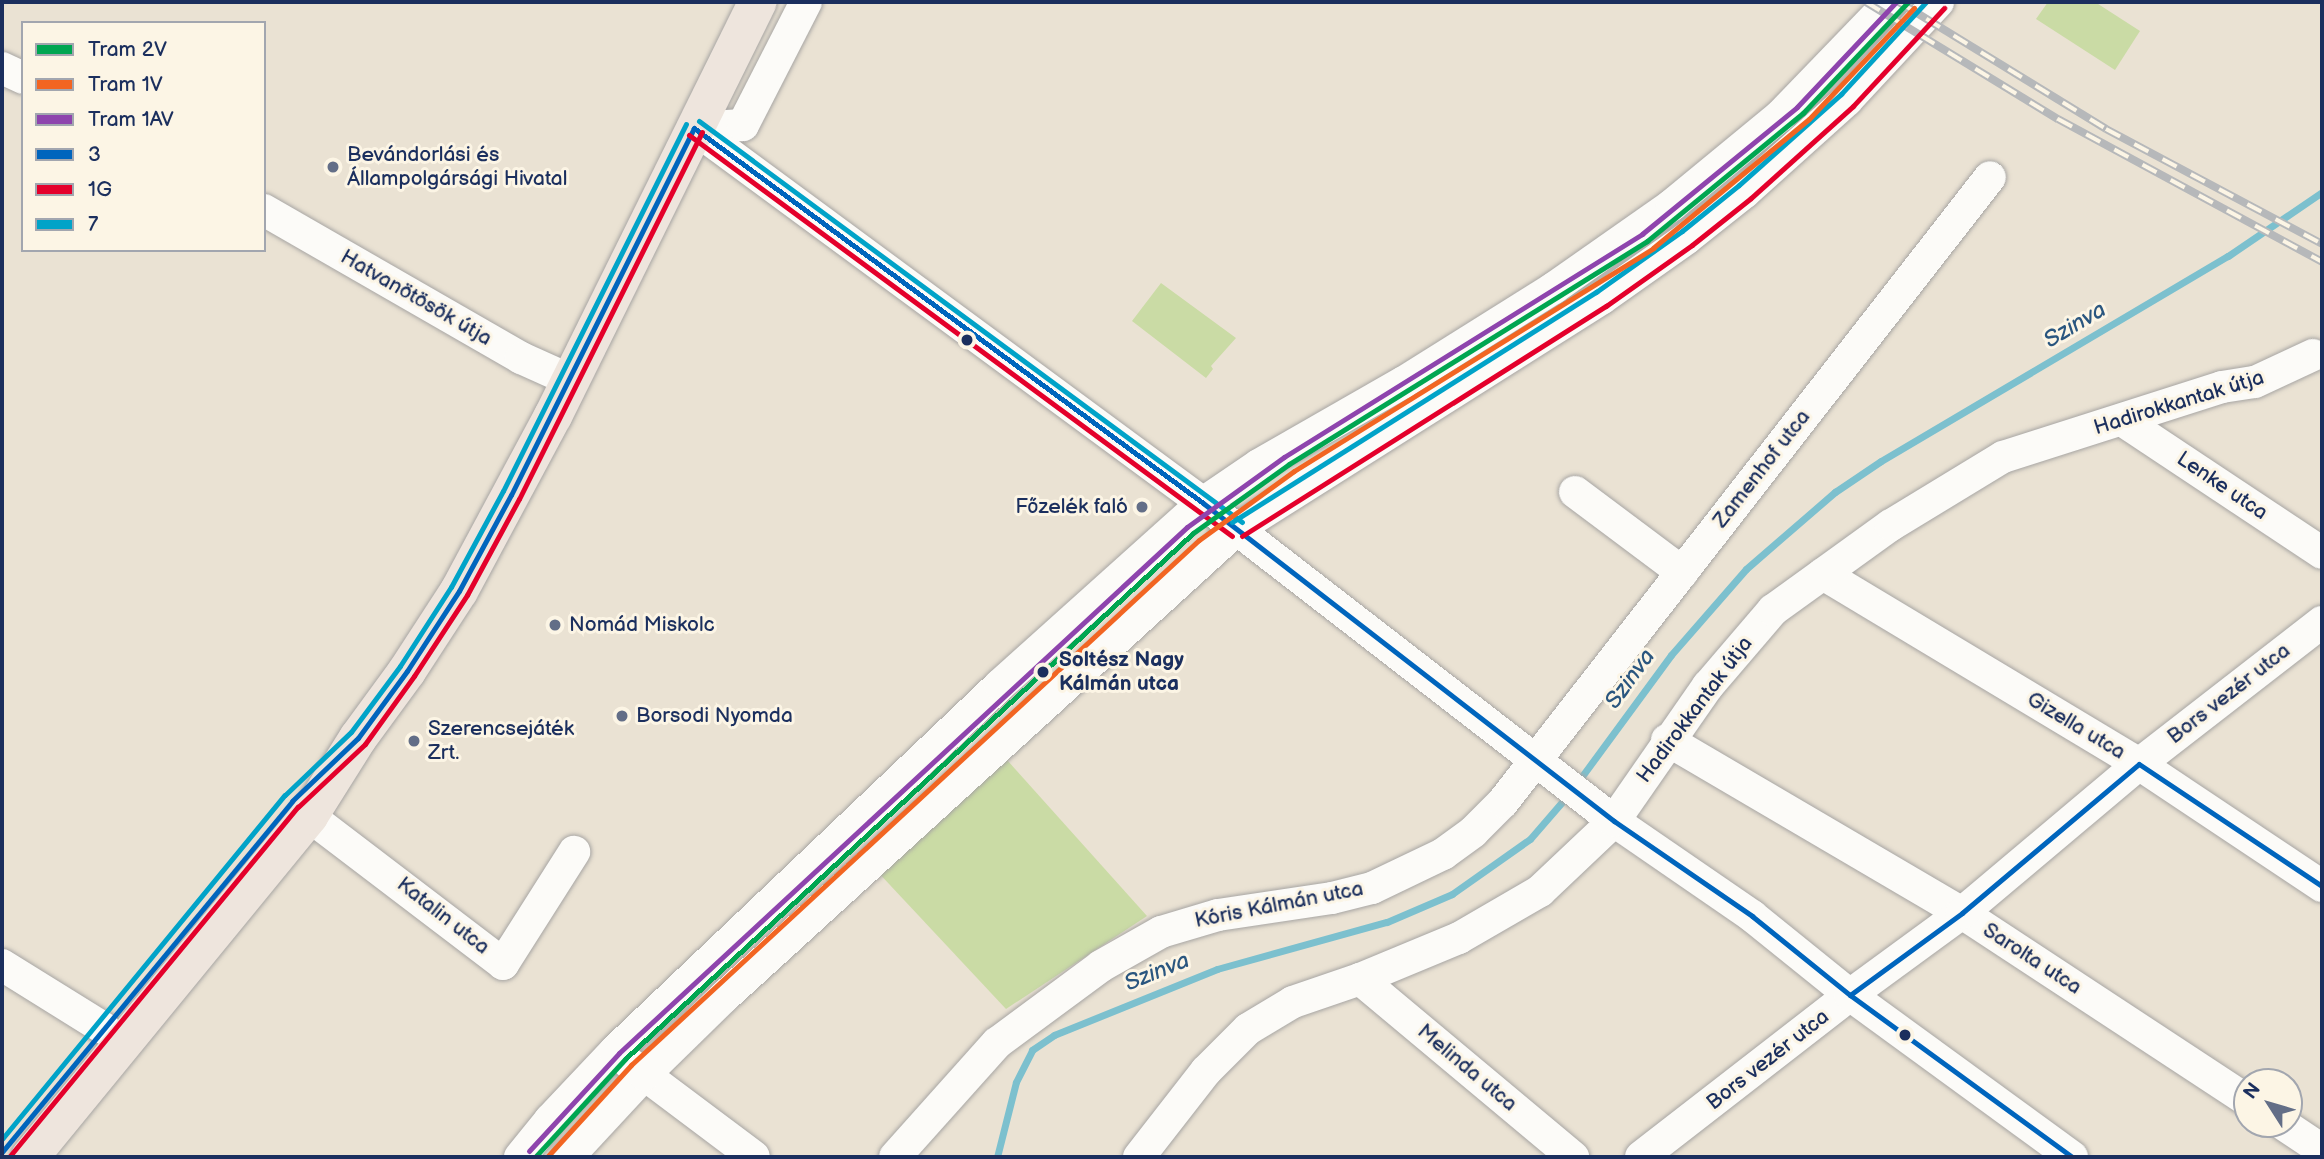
<!DOCTYPE html>
<meta charset="utf-8">
<style>
body{margin:0}
#map{position:relative;width:2324px;height:1159px;overflow:hidden;background:#eae2d3;font-family:"Balsamiq Sans",sans-serif}
div>[style]{position:absolute}
.green>*{inset:0;background:#cadba5}
.stream>*{height:7px;margin:-3.5px;padding:0 3.5px;transform-origin:3.5px;border-radius:3.5px;background:#7cc0ce}
.roads{filter:drop-shadow(0 0 2px #a7a5a3) drop-shadow(0 0 2px #a7a5a3)}
.minor>*{height:32px;margin:-16px;padding:0 16px;transform-origin:16px;border-radius:16px;background:#fcfbf8}
.major>*{height:38px;margin:-19px;padding:0 19px;transform-origin:19px;border-radius:19px;background:#eee5dd}
.rail>*{height:8px;margin-top:-4px;transform-origin:0;background:repeating-linear-gradient(90deg,#fcf5e5 0 16px,#b6b8ba 0 32px);box-sizing:border-box;border-block:2px solid #b6b8ba}
.bus-1>*{height:5px;margin:-2.5px;padding:0 2.5px;transform-origin:2.5px;border-radius:2.5px;background:#0065bd}
.bus-2>*{height:5px;margin:-2.5px;padding:0 2.5px;transform-origin:2.5px;border-radius:2.5px;background:#e4002b}
.bus-3>*{height:5px;margin:-2.5px;padding:0 2.5px;transform-origin:2.5px;border-radius:2.5px;background:#01a3c8}
.tram-1>*{height:5px;margin:-2.5px;padding:0 2.5px;transform-origin:2.5px;border-radius:2.5px;background:#00a651}
.tram-2>*{height:5px;margin:-2.5px;padding:0 2.5px;transform-origin:2.5px;border-radius:2.5px;background:#f26522}
.tram-3>*{height:5px;margin:-2.5px;padding:0 2.5px;transform-origin:2.5px;border-radius:2.5px;background:#8e44ad}
.dots>*{width:19px;height:19px;translate:-50% -50%;box-sizing:border-box;border:4px solid #fcf5e5;border-radius:50%}
span{translate:-50% -50%;white-space:nowrap;text-align:center;line-height:1.15;-webkit-text-stroke:6px #fcf5e5;paint-order:stroke}
.poi-label{font-size:21px;color:#1b2f5e}
.left{translate:0 -50%;text-align:left}
.right{translate:-100% -50%;text-align:right}
.street-label{font-size:21px;color:#1b2f5e}
.stop-label{font-size:21px;color:#1b2f5e;font-weight:700}
.water-label{font-size:23px;color:#2a567f;font-style:italic}
.frame{position:absolute;inset:0;border:4px solid #1b2f5e;pointer-events:none}
.legend{position:absolute;left:21px;top:21px;width:245px;height:231px;box-sizing:border-box;background:#fcf5e5;border:2px solid #a2a6af;margin:0;padding:9px 12px;list-style:none;font-size:21px;color:#1b2f5e}
.legend li{display:flex;align-items:center;gap:14px;height:35px}
.legend b{width:35px;border:2px solid #a2a6af}
.north{position:absolute;left:2233px;top:1068px;width:70px;height:70px;box-sizing:border-box;background:#fcf5e5;border:2px solid #a2a6af;border-radius:50%;rotate:307deg;font-size:19px;font-weight:700;line-height:28px;text-align:center;color:#1b2f5e}
.north::after{content:'';display:block;margin:auto;width:24px;height:32px;background:#636e87;clip-path:polygon(50% 0,100% 100%,50% 72%,0 100%)}
</style>
<div id="map">
<div class="green">
<i style="clip-path:polygon(2048px 2px,2095px 2px,2140px 31px,2115px 70px,2036px 19px)"></i>
<i style="clip-path:polygon(1161px 283px,1236px 338px,1211px 366px,1213px 369px,1206px 378px,1132px 321px)"></i>
<i style="clip-path:polygon(999px 751px,1147px 916px,1006px 1009px,875px 869px)"></i>
</div>
<div class="stream">
<i style="left:1577px;top:783px;width:159px;rotate:-53.7deg"></i>
<i style="left:1671px;top:655px;width:114px;rotate:-48.9deg"></i>
<i style="left:1746px;top:569px;width:118px;rotate:-40.9deg"></i>
<i style="left:1835px;top:492px;width:55px;rotate:-34deg"></i>
<i style="left:1881px;top:461px;width:403px;rotate:-30.6deg"></i>
<i style="left:2228px;top:256px;width:114px;rotate:-34.2deg"></i>
<i style="left:997px;top:1157px;width:77px;rotate:-75.8deg"></i>
<i style="left:1016px;top:1082px;width:36px;rotate:-63deg"></i>
<i style="left:1032px;top:1050px;width:27px;rotate:-34deg"></i>
<i style="left:1054px;top:1035px;width:176px;rotate:-22deg"></i>
<i style="left:1217px;top:969px;width:176px;rotate:-15.5deg"></i>
<i style="left:1387px;top:922px;width:71px;rotate:-23.3deg"></i>
<i style="left:1452px;top:894px;width:95px;rotate:-35.2deg"></i>
<i style="left:1530px;top:839px;width:58px;rotate:-49.2deg"></i>
</div>
<div class="roads">
<div class="minor">
<i style="left:2px;top:68px;width:23px;rotate:25deg"></i>
<i style="left:694px;top:128px;width:632px;rotate:36.38deg"></i>
<i style="left:1203px;top:503px;width:520px;rotate:37.73deg"></i>
<i style="left:1614px;top:821px;width:168px;rotate:34.5deg"></i>
<i style="left:1752px;top:916px;width:126px;rotate:38.9deg"></i>
<i style="left:1850px;top:995px;width:275px;rotate:36.1deg"></i>
<i style="left:694px;top:128px;width:49px;rotate:-3.5deg"></i>
<i style="left:743px;top:125px;width:138px;rotate:-62.9deg"></i>
<i style="left:264px;top:210px;width:297px;rotate:29.9deg"></i>
<i style="left:521px;top:358px;width:54px;rotate:24.2deg"></i>
<i style="left:2122px;top:420px;width:240px;rotate:33.6deg"></i>
<i style="left:1575px;top:492px;width:134px;rotate:36.8deg"></i>
<i style="left:1823px;top:574px;width:369px;rotate:31deg"></i>
<i style="left:2139px;top:764px;width:220px;rotate:33.7deg"></i>
<i style="left:1667px;top:740px;width:342px;rotate:30.4deg"></i>
<i style="left:1962px;top:913px;width:341px;rotate:33.3deg"></i>
<i style="left:309px;top:816px;width:244px;rotate:37.3deg"></i>
<i style="left:503px;top:964px;width:133px;rotate:-57.6deg"></i>
<i style="left:2px;top:965px;width:121px;rotate:31.9deg"></i>
<i style="left:1360px;top:979px;width:278px;rotate:39.9deg"></i>
<i style="left:629px;top:1063px;width:156px;rotate:36.9deg"></i>
<i style="left:2283px;top:1124px;width:47px;rotate:33.7deg"></i>
<i style="left:520px;top:1157px;width:48px;rotate:-51deg"></i>
<i style="left:550px;top:1120px;width:95px;rotate:-46.7deg"></i>
<i style="left:615px;top:1051px;width:531px;rotate:-43.55deg"></i>
<i style="left:1000px;top:685px;width:273px;rotate:-41.9deg"></i>
<i style="left:1203px;top:503px;width:68px;rotate:-34.2deg"></i>
<i style="left:1259px;top:465px;width:167px;rotate:-29.8deg"></i>
<i style="left:1404px;top:382px;width:177px;rotate:-32.1deg"></i>
<i style="left:1554px;top:288px;width:144px;rotate:-35.1deg"></i>
<i style="left:1672px;top:205px;width:140px;rotate:-39.5deg"></i>
<i style="left:1780px;top:116px;width:158px;rotate:-46deg"></i>
<i style="left:568px;top:1157px;width:112px;rotate:-47.2deg"></i>
<i style="left:644px;top:1075px;width:112px;rotate:-44.3deg"></i>
<i style="left:724px;top:997px;width:694px;rotate:-42.37deg"></i>
<i style="left:1237px;top:529px;width:431px;rotate:-32.3deg"></i>
<i style="left:1601px;top:299px;width:105px;rotate:-35.3deg"></i>
<i style="left:1687px;top:238px;width:74px;rotate:-38.4deg"></i>
<i style="left:1745px;top:192px;width:137px;rotate:-42deg"></i>
<i style="left:1847px;top:100px;width:134px;rotate:-47.1deg"></i>
<i style="left:895px;top:1157px;width:153px;rotate:-48.2deg"></i>
<i style="left:997px;top:1043px;width:129px;rotate:-36.5deg"></i>
<i style="left:1101px;top:966px;width:69px;rotate:-29.5deg"></i>
<i style="left:1161px;top:932px;width:59px;rotate:-16.6deg"></i>
<i style="left:1218px;top:915px;width:115px;rotate:-8.5deg"></i>
<i style="left:1332px;top:898px;width:41px;rotate:-14deg"></i>
<i style="left:1372px;top:888px;width:79px;rotate:-25.6deg"></i>
<i style="left:1443px;top:854px;width:37px;rotate:-36deg"></i>
<i style="left:1473px;top:832px;width:42px;rotate:-45deg"></i>
<i style="left:1503px;top:802px;width:792px;rotate:-52.07deg"></i>
<i style="left:1139px;top:1157px;width:109px;rotate:-52.1deg"></i>
<i style="left:1206px;top:1071px;width:59px;rotate:-45deg"></i>
<i style="left:1248px;top:1029px;width:52px;rotate:-31deg"></i>
<i style="left:1293px;top:1002px;width:71px;rotate:-18.9deg"></i>
<i style="left:1360px;top:979px;width:107px;rotate:-22.5deg"></i>
<i style="left:1459px;top:938px;width:94px;rotate:-30.1deg"></i>
<i style="left:1540px;top:891px;width:102px;rotate:-43.4deg"></i>
<i style="left:1614px;top:821px;width:165px;rotate:-55.2deg"></i>
<i style="left:1708px;top:686px;width:100px;rotate:-49.5deg"></i>
<i style="left:1773px;top:610px;width:145px;rotate:-35.8deg"></i>
<i style="left:1891px;top:525px;width:131px;rotate:-31.3deg"></i>
<i style="left:2003px;top:457px;width:230px;rotate:-17.7deg"></i>
<i style="left:2222px;top:387px;width:33px;rotate:-9deg"></i>
<i style="left:2255px;top:382px;width:64px;rotate:-25deg"></i>
<i style="left:1641px;top:1157px;width:264px;rotate:-37.8deg"></i>
<i style="left:1850px;top:995px;width:139px;rotate:-36.2deg"></i>
<i style="left:1962px;top:913px;width:231px;rotate:-40.1deg"></i>
<i style="left:2139px;top:764px;width:232px;rotate:-37.8deg"></i>
</div>
<div class="major">
<i style="left:30px;top:1157px;width:441px;rotate:-50.7deg"></i>
<i style="left:309px;top:816px;width:92px;rotate:-57.9deg"></i>
<i style="left:358px;top:738px;width:83px;rotate:-53.8deg"></i>
<i style="left:407px;top:671px;width:95px;rotate:-57deg"></i>
<i style="left:459px;top:591px;width:199px;rotate:-61.8deg"></i>
<i style="left:553px;top:416px;width:462px;rotate:-63.7deg"></i>
</div>
</div>
<div class="rail">
<i style="left:1866px;top:2px;width:225px;rotate:31.4deg"></i>
<i style="left:2058px;top:119px;width:300px;rotate:28.4deg"></i>
<i style="left:1899px;top:2px;width:243px;rotate:31.5deg"></i>
<i style="left:2106px;top:129px;width:245px;rotate:28deg"></i>
</div>
<div class="bus-1">
<i style="left:694px;top:128px;width:632px;rotate:36.38deg"></i>
<i style="left:1203px;top:503px;width:520px;rotate:37.73deg"></i>
<i style="left:1614px;top:821px;width:168px;rotate:34.5deg"></i>
<i style="left:1752px;top:916px;width:126px;rotate:38.9deg"></i>
<i style="left:1850px;top:995px;width:275px;rotate:36.1deg"></i>
<i style="left:2139px;top:764px;width:220px;rotate:33.7deg"></i>
<i style="left:1850px;top:995px;width:139px;rotate:-36.2deg"></i>
<i style="left:1962px;top:913px;width:231px;rotate:-40.1deg"></i>
<i style="left:2px;top:1152px;width:455px;rotate:-50.4deg"></i>
<i style="left:292px;top:801px;width:91px;rotate:-43.7deg"></i>
<i style="left:358px;top:738px;width:83px;rotate:-53.8deg"></i>
<i style="left:407px;top:671px;width:95px;rotate:-57deg"></i>
<i style="left:459px;top:591px;width:109px;rotate:-61.6deg"></i>
<i style="left:511px;top:495px;width:410px;rotate:-63.5deg"></i>
</div>
<div class="bus-2">
<i style="left:689px;top:135px;width:675px;rotate:36.45deg"></i>
<i style="left:1242px;top:536px;width:431px;rotate:-32.3deg"></i>
<i style="left:1606px;top:306px;width:105px;rotate:-35.3deg"></i>
<i style="left:1692px;top:245px;width:75px;rotate:-38.5deg"></i>
<i style="left:1751px;top:198px;width:137px;rotate:-42deg"></i>
<i style="left:1853px;top:106px;width:134px;rotate:-47.1deg"></i>
<i style="left:9px;top:1157px;width:454px;rotate:-50.5deg"></i>
<i style="left:298px;top:807px;width:92px;rotate:-43.2deg"></i>
<i style="left:365px;top:744px;width:84px;rotate:-54.2deg"></i>
<i style="left:414px;top:676px;width:97px;rotate:-56.8deg"></i>
<i style="left:467px;top:595px;width:109px;rotate:-61.6deg"></i>
<i style="left:519px;top:499px;width:410px;rotate:-63.5deg"></i>
</div>
<div class="bus-3">
<i style="left:699px;top:121px;width:675px;rotate:36.45deg"></i>
<i style="left:1232px;top:522px;width:431px;rotate:-32.3deg"></i>
<i style="left:1596px;top:292px;width:105px;rotate:-35.3deg"></i>
<i style="left:1682px;top:231px;width:73px;rotate:-38.9deg"></i>
<i style="left:1739px;top:185px;width:137px;rotate:-41.7deg"></i>
<i style="left:1841px;top:94px;width:125px;rotate:-47.3deg"></i>
<i style="left:2px;top:1139px;width:445px;rotate:-50.6deg"></i>
<i style="left:285px;top:795px;width:91px;rotate:-43.7deg"></i>
<i style="left:351px;top:732px;width:82px;rotate:-53.4deg"></i>
<i style="left:400px;top:666px;width:94px;rotate:-57.2deg"></i>
<i style="left:451px;top:587px;width:109px;rotate:-61.6deg"></i>
<i style="left:503px;top:491px;width:410px;rotate:-63.5deg"></i>
</div>
<div class="tram-1">
<i style="left:535px;top:1157px;width:133px;rotate:-47.4deg"></i>
<i style="left:625px;top:1059px;width:774px;rotate:-42.8deg"></i>
<i style="left:1193px;top:533px;width:118px;rotate:-35.7deg"></i>
<i style="left:1289px;top:464px;width:422px;rotate:-31.9deg"></i>
<i style="left:1647px;top:241px;width:202px;rotate:-39.4deg"></i>
<i style="left:1803px;top:113px;width:153px;rotate:-46.6deg"></i>
</div>
<div class="tram-2">
<i style="left:547px;top:1157px;width:125px;rotate:-47.6deg"></i>
<i style="left:631px;top:1065px;width:773px;rotate:-42.75deg"></i>
<i style="left:1199px;top:540px;width:117px;rotate:-36deg"></i>
<i style="left:1294px;top:471px;width:423px;rotate:-31.8deg"></i>
<i style="left:1653px;top:248px;width:202px;rotate:-39.6deg"></i>
<i style="left:1809px;top:119px;width:153px;rotate:-46.6deg"></i>
</div>
<div class="tram-3">
<i style="left:529px;top:1151px;width:133px;rotate:-47.4deg"></i>
<i style="left:619px;top:1053px;width:774px;rotate:-42.8deg"></i>
<i style="left:1187px;top:527px;width:120px;rotate:-35.8deg"></i>
<i style="left:1284px;top:457px;width:422px;rotate:-31.9deg"></i>
<i style="left:1642px;top:234px;width:200px;rotate:-39.3deg"></i>
<i style="left:1797px;top:107px;width:144px;rotate:-46.7deg"></i>
</div>
<div class="dots">
<i style="left:333px;top:167px;background:#636e87"></i>
<i style="left:967px;top:340px;background:#1b2f5e"></i>
<i style="left:1142px;top:507px;background:#636e87"></i>
<i style="left:555px;top:625px;background:#636e87"></i>
<i style="left:1043px;top:672px;background:#1b2f5e"></i>
<i style="left:622px;top:716px;background:#636e87"></i>
<i style="left:414px;top:741px;background:#636e87"></i>
<i style="left:1905px;top:1035px;background:#1b2f5e"></i>
</div>
<div class="poi-label">
<span class="left" style="left:347px;top:167px">Bevándorlási és<br>Állampolgársági Hivatal</span>
<span class="right" style="left:1128px;top:507px">Főzelék faló</span>
<span class="left" style="left:569px;top:625px">Nomád Miskolc</span>
<span class="left" style="left:636px;top:716px">Borsodi Nyomda</span>
<span class="left" style="left:428px;top:741px">Szerencsejáték<br>Zrt.</span>
</div>
<div class="street-label">
<span style="left:416px;top:298px;rotate:30deg">Hatvanötösök útja</span>
<span style="left:2179px;top:403px;rotate:-17deg">Hadirokkantak útja</span>
<span style="left:1762px;top:469px;rotate:-52deg">Zamenhof utca</span>
<span style="left:2222px;top:486px;rotate:34deg">Lenke utca</span>
<span style="left:2229px;top:694px;rotate:-38deg">Bors vezér utca</span>
<span style="left:1695px;top:710px;rotate:-53deg">Hadirokkantak útja</span>
<span style="left:2076px;top:726px;rotate:31deg">Gizella utca</span>
<span style="left:1279px;top:905px;rotate:-11deg">Kóris Kálmán utca</span>
<span style="left:443px;top:916px;rotate:38deg">Katalin utca</span>
<span style="left:2032px;top:959px;rotate:33deg">Sarolta utca</span>
<span style="left:1768px;top:1060px;rotate:-38deg">Bors vezér utca</span>
<span style="left:1467px;top:1068px;rotate:40deg">Melinda utca</span>
</div>
<div class="stop-label">
<span class="left" style="left:1059px;top:672px">Soltész Nagy<br>Kálmán utca</span>
</div>
<div class="water-label">
<span style="left:2075px;top:325px;rotate:-31deg">Szinva</span>
<span style="left:1630px;top:679px;rotate:-54deg">Szinva</span>
<span style="left:1157px;top:972px;rotate:-22deg">Szinva</span>
</div>
<div class="frame"></div>
<ul class="legend">
<li><b style="height:9px;background:#00a651"></b>Tram 2V</li>
<li><b style="height:9px;background:#f26522"></b>Tram 1V</li>
<li><b style="height:9px;background:#8e44ad"></b>Tram 1AV</li>
<li><b style="height:9px;background:#0065bd"></b>3</li>
<li><b style="height:9px;background:#e4002b"></b>1G</li>
<li><b style="height:9px;background:#01a3c8"></b>7</li>
</ul>
<div class="north">N</div>
</div>
